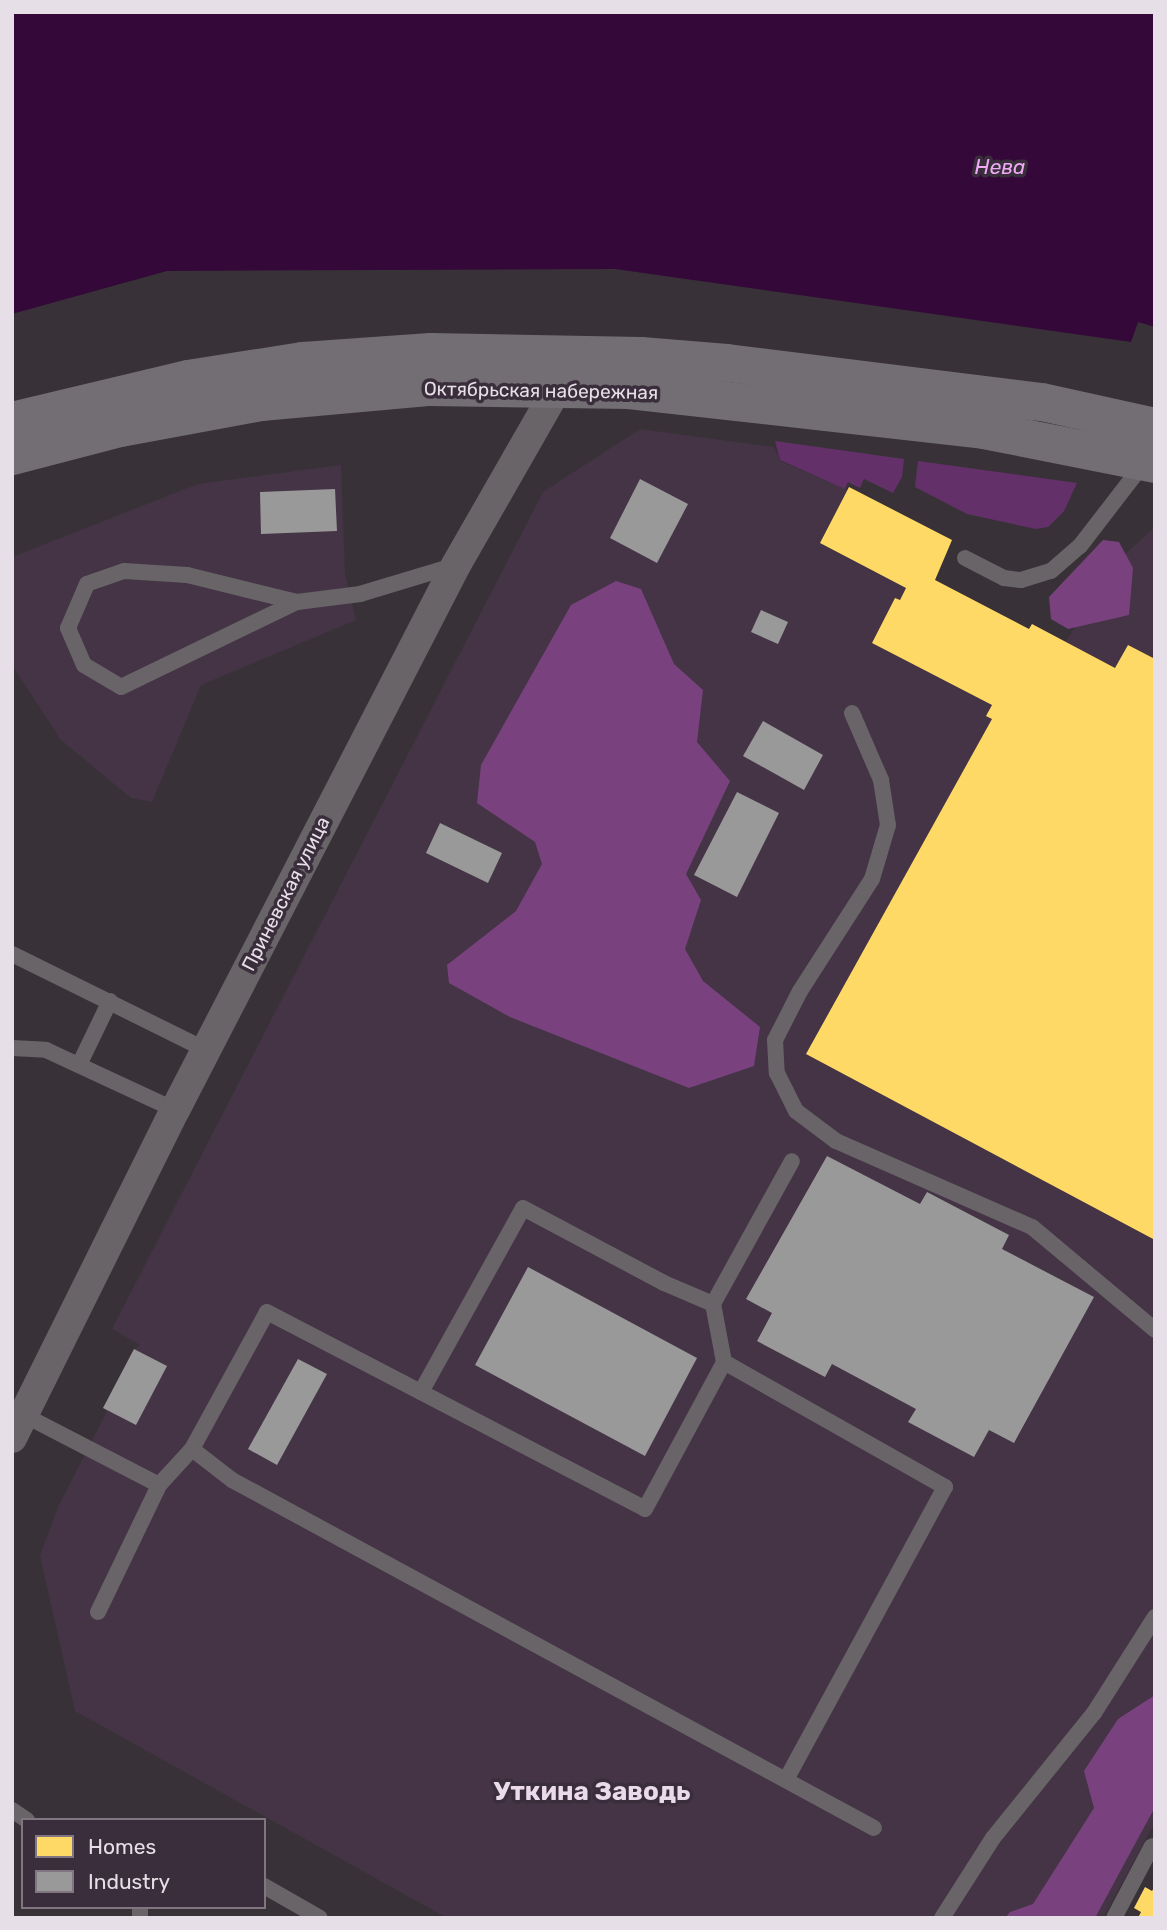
<!DOCTYPE html>
<meta charset="utf-8">
<style>
body{margin:0}
#map{position:relative;width:1167px;height:1930px;overflow:hidden;background:#383238;font-family:Rubik,sans-serif}
div>[style]{position:absolute}
.built>*{inset:0;background:#443445}
.green>*{inset:0;background:#64306a}
.forest>*{inset:0;background:#79427f}
.water>*{inset:0;background:#340839}
.homes>*{inset:0;background:#ffd966}
.industry>*{inset:0;background:#999}
.lane>*{height:16px;margin:-8px;padding:0 8px;transform-origin:8px;border-radius:8px;background:#686468}
.street>*{height:30px;margin:-15px;padding:0 15px;transform-origin:15px;border-radius:15px;background:#686468}
.primary>*{height:38px;margin:-19px;padding:0 19px;transform-origin:19px;border-radius:19px;background:#726e73}
span{translate:-50% -50%;white-space:nowrap;text-align:center;line-height:1.15;-webkit-text-stroke:7px #3b2e3c;paint-order:stroke}
.street-label{font-size:19px;color:#e7dfe8}
.water-label{font-size:21px;color:#efaaf6;font-style:italic}
.district-label{font-size:26px;color:#ebdaec;font-weight:700}
.frame{position:absolute;inset:0;border:14px solid #e7dfe8;pointer-events:none}
.legend{position:absolute;left:21px;top:1818px;width:245px;height:91px;box-sizing:border-box;background:#3b2e3c;border:2px solid #807581;margin:0;padding:9px 12px;list-style:none;font-size:21px;color:#e7dfe8}
.legend li{display:flex;align-items:center;gap:14px;height:35px}
.legend b{width:35px;border:2px solid #807581}
</style>
<div id="map">
<div class="built">
<i style="clip-path:polygon(640px 429px,774px 447px,780px 461px,848px 490px,821px 544px,906px 588px,900px 600px,895px 598px,872px 643px,992px 705px,987px 716px,1018px 732px,1066px 641px,1126px 553px,1155px 527px,1155px 1822px,1103px 1918px,447px 1918px,75px 1711px,40px 1556px,58px 1507px,107px 1411px,103px 1408px,134px 1349px,140px 1345px,112px 1329px,543px 492px)"></i>
<i style="clip-path:polygon(341px 465px,345px 574px,356px 620px,201px 685px,152px 802px,131px 798px,61px 740px,12px 665px,12px 557px,198px 484px)"></i>
</div>
<div class="green">
<i style="clip-path:polygon(775px 441px,904px 459px,902px 477px,893px 493px,864px 479px,860px 488px,848px 482px,845px 489px,780px 460px)"></i>
<i style="clip-path:polygon(918px 461px,1077px 483px,1064px 511px,1048px 527px,1036px 529px,967px 514px,915px 487px)"></i>
</div>
<div class="forest">
<i style="clip-path:polygon(1103px 540px,1119px 542px,1133px 568px,1129px 615px,1068px 629px,1051px 619px,1049px 597px)"></i>
<i style="clip-path:polygon(616px 581px,641px 589px,674px 664px,703px 690px,697px 742px,730px 781px,686px 874px,701px 900px,685px 949px,703px 981px,760px 1027px,754px 1066px,689px 1088px,510px 1017px,449px 983px,447px 965px,516px 911px,542px 864px,535px 842px,477px 803px,481px 765px,571px 605px)"></i>
<i style="clip-path:polygon(1155px 1695px,1155px 1807px,1095px 1918px,1005px 1918px,1010px 1912px,1033px 1904px,1094px 1808px,1084px 1771px,1118px 1719px)"></i>
</div>
<div class="water">
<i style="clip-path:polygon(12px 12px,1155px 12px,1155px 327px,1138px 322px,1131px 342px,615px 269px,167px 271px,12px 314px)"></i>
</div>
<div class="homes">
<i style="clip-path:polygon(849px 487px,952px 540px,935px 580px,1029px 629px,1032px 624px,1115px 668px,1128px 645px,1155px 659px,1155px 1240px,806px 1054px,992px 719px,986px 716px,992px 705px,872px 643px,895px 598px,900px 600px,906px 588px,820px 543px)"></i>
<i style="clip-path:polygon(1155px 1886px,1155px 1918px,1138px 1918px,1141px 1912px,1134px 1908px,1145px 1887px,1152px 1891px)"></i>
</div>
<div class="industry">
<i style="clip-path:polygon(640px 479px,688px 504px,657px 563px,610px 538px)"></i>
<i style="clip-path:polygon(335px 489px,337px 531px,261px 534px,260px 492px)"></i>
<i style="clip-path:polygon(761px 610px,788px 622px,778px 644px,751px 632px)"></i>
<i style="clip-path:polygon(763px 721px,823px 755px,804px 790px,743px 756px)"></i>
<i style="clip-path:polygon(737px 792px,779px 813px,737px 897px,694px 875px)"></i>
<i style="clip-path:polygon(440px 823px,502px 853px,488px 883px,426px 853px)"></i>
<i style="clip-path:polygon(827px 1156px,920px 1204px,927px 1192px,1009px 1235px,1002px 1249px,1094px 1297px,1014px 1443px,989px 1430px,974px 1457px,908px 1422px,916px 1409px,832px 1364px,825px 1377px,757px 1341px,772px 1313px,746px 1299px)"></i>
<i style="clip-path:polygon(528px 1267px,697px 1358px,645px 1456px,475px 1365px)"></i>
<i style="clip-path:polygon(134px 1349px,167px 1366px,136px 1425px,103px 1408px)"></i>
<i style="clip-path:polygon(298px 1359px,327px 1374px,277px 1465px,248px 1449px)"></i>
</div>
<div class="lane">
<i style="left:965px;top:558px;width:44px;rotate:27.1deg"></i>
<i style="left:1004px;top:578px;width:17px;rotate:7deg"></i>
<i style="left:1021px;top:580px;width:31px;rotate:-17deg"></i>
<i style="left:1051px;top:571px;width:38px;rotate:-41deg"></i>
<i style="left:1080px;top:546px;width:105px;rotate:-52.4deg"></i>
<i style="left:297px;top:602px;width:113px;rotate:-166.2deg"></i>
<i style="left:187px;top:575px;width:63px;rotate:-176.4deg"></i>
<i style="left:124px;top:571px;width:39px;rotate:161deg"></i>
<i style="left:87px;top:584px;width:48px;rotate:113.4deg"></i>
<i style="left:68px;top:628px;width:40px;rotate:66.6deg"></i>
<i style="left:84px;top:665px;width:43px;rotate:30.7deg"></i>
<i style="left:121px;top:687px;width:195px;rotate:-25.8deg"></i>
<i style="left:297px;top:602px;width:64px;rotate:-7.2deg"></i>
<i style="left:360px;top:594px;width:100px;rotate:-16.8deg"></i>
<i style="left:852px;top:713px;width:73px;rotate:66.6deg"></i>
<i style="left:881px;top:780px;width:46px;rotate:81.2deg"></i>
<i style="left:888px;top:825px;width:56px;rotate:106.5deg"></i>
<i style="left:872px;top:879px;width:133px;rotate:122.7deg"></i>
<i style="left:800px;top:991px;width:55px;rotate:117deg"></i>
<i style="left:775px;top:1040px;width:33px;rotate:87deg"></i>
<i style="left:777px;top:1073px;width:42px;rotate:63.4deg"></i>
<i style="left:796px;top:1111px;width:50px;rotate:36.9deg"></i>
<i style="left:836px;top:1141px;width:214px;rotate:23.7deg"></i>
<i style="left:1032px;top:1227px;width:160px;rotate:39.9deg"></i>
<i style="left:12px;top:954px;width:216px;rotate:26.3deg"></i>
<i style="left:12px;top:1048px;width:34px;rotate:3deg"></i>
<i style="left:46px;top:1050px;width:142px;rotate:24.9deg"></i>
<i style="left:79px;top:1065px;width:71px;rotate:-64.2deg"></i>
<i style="left:724px;top:1362px;width:254px;rotate:29.5deg"></i>
<i style="left:945px;top:1487px;width:333px;rotate:118.5deg"></i>
<i style="left:421px;top:1392px;width:210px;rotate:-61deg"></i>
<i style="left:523px;top:1208px;width:160px;rotate:28deg"></i>
<i style="left:664px;top:1283px;width:53px;rotate:23.2deg"></i>
<i style="left:24px;top:1415px;width:152px;rotate:27.4deg"></i>
<i style="left:192px;top:1449px;width:51px;rotate:37.8deg"></i>
<i style="left:232px;top:1480px;width:730px;rotate:28.46deg"></i>
<i style="left:98px;top:1612px;width:141px;rotate:-64.3deg"></i>
<i style="left:159px;top:1485px;width:49px;rotate:-47.5deg"></i>
<i style="left:192px;top:1449px;width:156px;rotate:-61.3deg"></i>
<i style="left:267px;top:1312px;width:426px;rotate:27.5deg"></i>
<i style="left:645px;top:1509px;width:167px;rotate:-61.7deg"></i>
<i style="left:724px;top:1362px;width:59px;rotate:-100.7deg"></i>
<i style="left:713px;top:1304px;width:163px;rotate:-61.1deg"></i>
<i style="left:12px;top:1810px;width:18px;rotate:34deg"></i>
<i style="left:264px;top:1886px;width:64px;rotate:29.7deg"></i>
<i style="left:140px;top:1918px;width:11px;rotate:-90deg"></i>
<i style="left:942px;top:1918px;width:95px;rotate:-57.5deg"></i>
<i style="left:993px;top:1838px;width:161px;rotate:-51.1deg"></i>
<i style="left:1094px;top:1713px;width:114px;rotate:-57.6deg"></i>
<i style="left:1114px;top:1918px;width:81px;rotate:-62.2deg"></i>
</div>
<div class="street">
<i style="left:12px;top:1438px;width:366px;rotate:-63.6deg"></i>
<i style="left:175px;top:1110px;width:613px;rotate:-62.72deg"></i>
<i style="left:456px;top:565px;width:203px;rotate:-60.2deg"></i>
<i style="left:557px;top:389px;width:17px;rotate:-83deg"></i>
</div>
<div class="primary">
<i style="left:12px;top:421px;width:181px;rotate:-13.4deg"></i>
<i style="left:188px;top:379px;width:116px;rotate:-8.9deg"></i>
<i style="left:303px;top:361px;width:128px;rotate:-4deg"></i>
<i style="left:431px;top:352px;width:210px;rotate:1.1deg"></i>
<i style="left:641px;top:356px;width:86px;rotate:4.7deg"></i>
<i style="left:727px;top:363px;width:317px;rotate:7.1deg"></i>
<i style="left:1042px;top:402px;width:116px;rotate:12.5deg"></i>
<i style="left:12px;top:456px;width:112px;rotate:-14.5deg"></i>
<i style="left:120px;top:428px;width:143px;rotate:-10.4deg"></i>
<i style="left:261px;top:402px;width:170px;rotate:-5.1deg"></i>
<i style="left:430px;top:387px;width:199px;rotate:0.9deg"></i>
<i style="left:629px;top:390px;width:357px;rotate:6.4deg"></i>
<i style="left:984px;top:430px;width:174px;rotate:11.2deg"></i>
</div>
<div class="street-label">
<span style="left:541px;top:391px;rotate:1deg">Октябрьская набережная</span>
<span style="left:286px;top:894px;rotate:-63deg">Приневская улица</span>
</div>
<div class="water-label">
<span style="left:1000px;top:167px">Нева</span>
</div>
<div class="district-label">
<span style="left:592px;top:1792px">Уткина Заводь</span>
</div>
<div class="frame"></div>
<ul class="legend">
<li><b style="height:19px;background:#ffd966"></b>Homes</li>
<li><b style="height:19px;background:#999"></b>Industry</li>
</ul>
</div>
